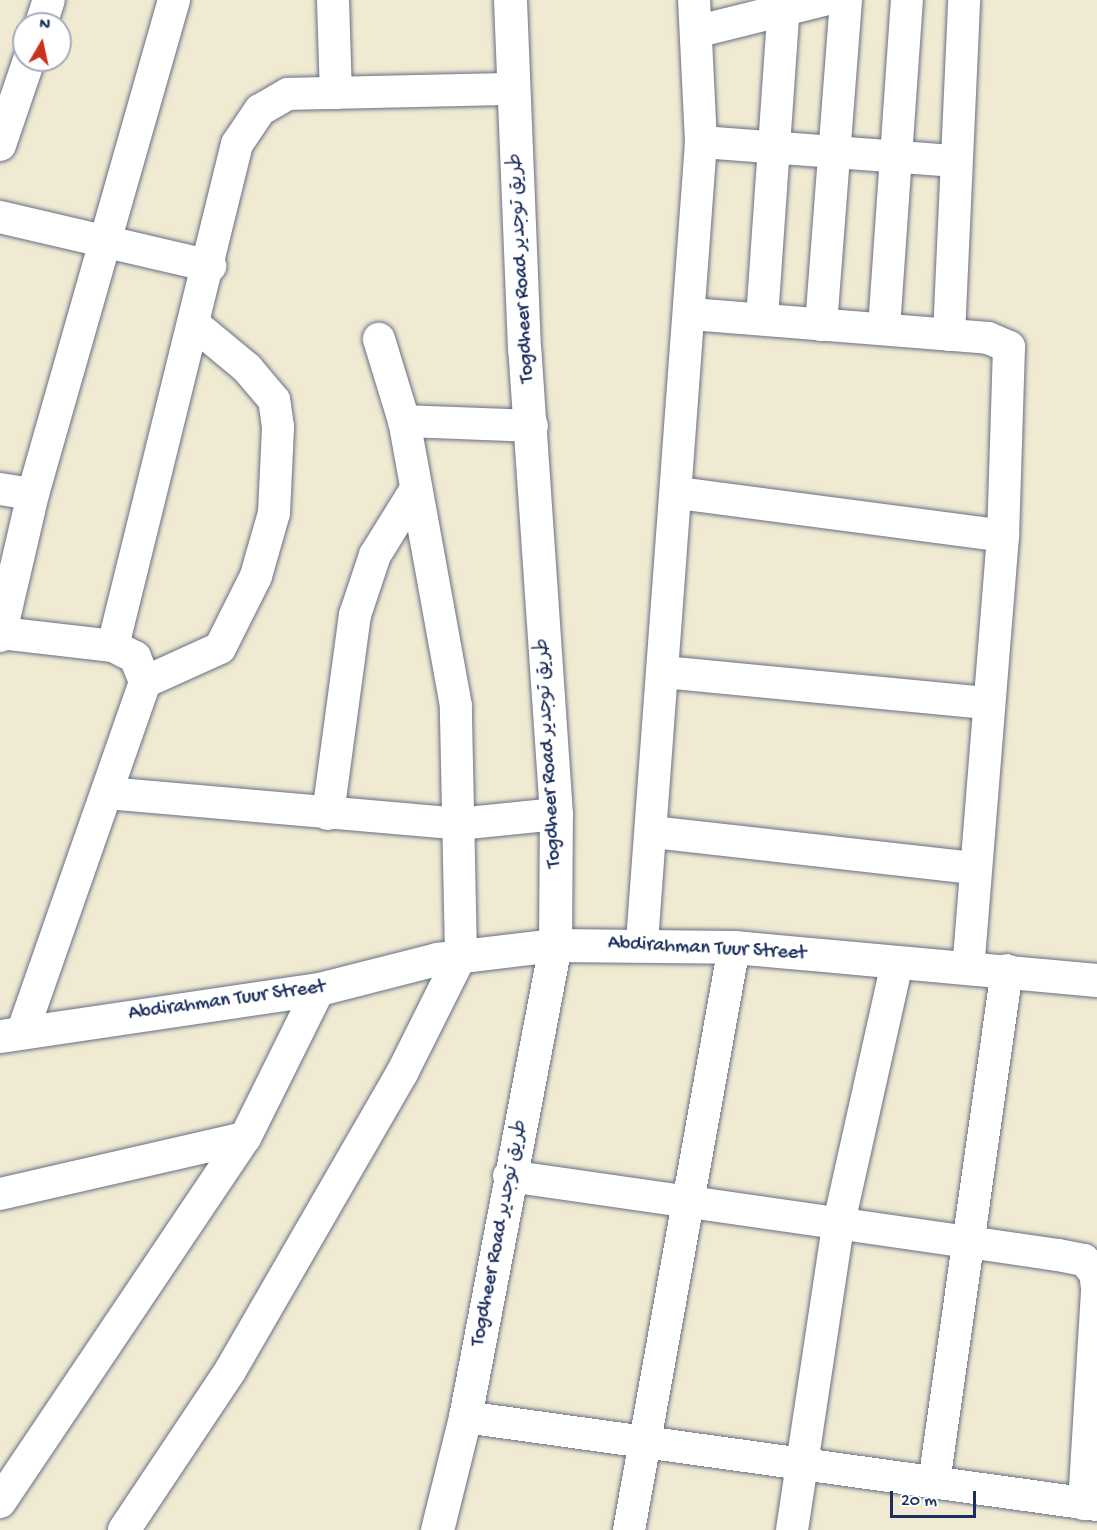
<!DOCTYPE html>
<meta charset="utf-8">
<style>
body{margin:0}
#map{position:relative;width:1097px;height:1530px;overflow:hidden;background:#f0ead2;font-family:"Gochi Hand","Playpen Sans Arabic",sans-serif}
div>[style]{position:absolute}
.roads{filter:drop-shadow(0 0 2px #667087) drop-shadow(0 0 2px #667087)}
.street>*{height:32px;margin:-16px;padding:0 16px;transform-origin:16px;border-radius:16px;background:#fff}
.secondary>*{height:33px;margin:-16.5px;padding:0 16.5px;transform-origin:16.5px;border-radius:16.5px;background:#fff}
span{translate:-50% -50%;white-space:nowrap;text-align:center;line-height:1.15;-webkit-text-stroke:4.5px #fff;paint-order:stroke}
.street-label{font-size:20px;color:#1b2f5e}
.north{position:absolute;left:12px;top:12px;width:60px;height:60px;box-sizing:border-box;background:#fff;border:2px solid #a4acbf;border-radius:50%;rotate:9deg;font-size:16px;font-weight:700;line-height:24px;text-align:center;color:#1b2f5e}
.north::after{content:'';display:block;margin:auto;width:21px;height:27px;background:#c8321e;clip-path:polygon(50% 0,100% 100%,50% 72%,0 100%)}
.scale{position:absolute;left:890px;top:1491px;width:86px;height:27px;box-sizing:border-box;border:3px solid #1b2f5e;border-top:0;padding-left:8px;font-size:18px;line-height:21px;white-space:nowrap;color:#1b2f5e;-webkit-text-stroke:4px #fff;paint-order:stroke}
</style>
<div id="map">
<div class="roads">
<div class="street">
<i style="left:333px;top:0;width:93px;rotate:88.2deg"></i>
<i style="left:41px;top:24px;width:25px;rotate:-72deg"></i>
<i style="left:699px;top:31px;width:128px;rotate:-14deg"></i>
<i style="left:701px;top:142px;width:256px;rotate:4.3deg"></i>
<i style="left:0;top:145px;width:90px;rotate:-71.2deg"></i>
<i style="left:0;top:217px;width:216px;rotate:13.1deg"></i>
<i style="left:691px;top:314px;width:298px;rotate:4.6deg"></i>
<i style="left:988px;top:338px;width:23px;rotate:23deg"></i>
<i style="left:1009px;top:347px;width:189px;rotate:91.8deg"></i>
<i style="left:1003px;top:536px;width:432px;rotate:94.6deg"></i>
<i style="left:762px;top:318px;width:312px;rotate:-86deg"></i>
<i style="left:821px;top:325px;width:326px;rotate:-85.6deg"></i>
<i style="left:884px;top:328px;width:329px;rotate:-86deg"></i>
<i style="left:949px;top:335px;width:335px;rotate:-87.4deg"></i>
<i style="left:404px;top:421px;width:128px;rotate:2.2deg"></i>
<i style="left:0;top:489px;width:33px;rotate:9deg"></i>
<i style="left:678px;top:493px;width:328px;rotate:7.5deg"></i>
<i style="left:1px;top:633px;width:113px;rotate:6.6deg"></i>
<i style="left:113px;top:646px;width:25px;rotate:27deg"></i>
<i style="left:135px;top:657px;width:27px;rotate:68deg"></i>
<i style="left:145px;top:682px;width:369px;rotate:109.3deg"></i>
<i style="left:0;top:636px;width:146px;rotate:-76.9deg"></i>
<i style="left:33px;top:494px;width:514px;rotate:-74.07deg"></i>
<i style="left:113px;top:646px;width:517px;rotate:-76.13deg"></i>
<i style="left:237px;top:144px;width:41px;rotate:-55.9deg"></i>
<i style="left:260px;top:110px;width:32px;rotate:-30deg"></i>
<i style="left:288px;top:94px;width:225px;rotate:-1.3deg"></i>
<i style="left:664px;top:672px;width:323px;rotate:5.5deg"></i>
<i style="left:145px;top:682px;width:82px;rotate:-24.4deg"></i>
<i style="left:220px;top:648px;width:80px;rotate:-63.4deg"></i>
<i style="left:256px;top:576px;width:66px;rotate:-74.1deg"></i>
<i style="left:274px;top:513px;width:86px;rotate:-87.3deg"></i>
<i style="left:278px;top:427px;width:27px;rotate:-98deg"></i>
<i style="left:274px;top:400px;width:42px;rotate:-130.2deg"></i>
<i style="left:247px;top:368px;width:67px;rotate:-140.4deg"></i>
<i style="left:107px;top:793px;width:352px;rotate:5deg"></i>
<i style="left:458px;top:824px;width:99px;rotate:-5.8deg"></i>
<i style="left:328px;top:814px;width:201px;rotate:-82.3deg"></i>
<i style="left:355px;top:615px;width:63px;rotate:-71.6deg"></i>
<i style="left:375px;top:555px;width:78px;rotate:-58.2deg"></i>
<i style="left:652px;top:832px;width:325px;rotate:6.4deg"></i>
<i style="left:642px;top:942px;width:802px;rotate:-85.78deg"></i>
<i style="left:701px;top:142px;width:142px;rotate:-92.8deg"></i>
<i style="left:509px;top:1176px;width:555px;rotate:8.19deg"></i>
<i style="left:1058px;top:1255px;width:26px;rotate:11deg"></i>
<i style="left:1084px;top:1260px;width:17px;rotate:50deg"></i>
<i style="left:1095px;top:1273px;width:15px;rotate:82deg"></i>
<i style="left:0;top:1194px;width:251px;rotate:-12.9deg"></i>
<i style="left:465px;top:1417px;width:638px;rotate:7.93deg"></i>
<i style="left:934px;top:1483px;width:518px;rotate:-81.9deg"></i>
<i style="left:0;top:1502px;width:439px;rotate:-56.1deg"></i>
<i style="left:245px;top:1138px;width:166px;rotate:-63.6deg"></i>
<i style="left:1084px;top:1504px;width:215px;rotate:-86.5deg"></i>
<i style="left:124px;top:1530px;width:191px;rotate:-56.3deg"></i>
<i style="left:230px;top:1371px;width:344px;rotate:-60deg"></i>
<i style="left:402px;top:1073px;width:132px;rotate:-63.4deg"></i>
<i style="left:461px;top:955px;width:249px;rotate:-91.2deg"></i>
<i style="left:456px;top:706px;width:290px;rotate:-100.3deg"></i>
<i style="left:404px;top:421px;width:86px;rotate:-107deg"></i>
<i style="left:629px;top:1530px;width:592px;rotate:-79.79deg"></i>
<i style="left:792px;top:1530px;width:306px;rotate:-81.4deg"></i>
<i style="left:838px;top:1227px;width:271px;rotate:-77.4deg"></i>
</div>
<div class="secondary">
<i style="left:0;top:1036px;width:322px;rotate:-8.4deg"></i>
<i style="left:319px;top:989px;width:122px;rotate:-14.3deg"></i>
<i style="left:437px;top:959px;width:119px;rotate:-6.8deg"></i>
<i style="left:555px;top:945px;width:179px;rotate:0.6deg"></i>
<i style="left:734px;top:947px;width:364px;rotate:5.2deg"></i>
<i style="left:437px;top:1530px;width:116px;rotate:-76.1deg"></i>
<i style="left:465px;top:1417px;width:481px;rotate:-79.2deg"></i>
<i style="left:555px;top:945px;width:131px;rotate:-89.6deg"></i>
<i style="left:556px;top:814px;width:466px;rotate:-93.9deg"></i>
<i style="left:524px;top:349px;width:349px;rotate:-92.3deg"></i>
</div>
</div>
<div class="street-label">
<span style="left:522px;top:268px;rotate:-93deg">Togdheer Road طريق توجدير</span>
<span style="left:549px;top:753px;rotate:-93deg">Togdheer Road طريق توجدير</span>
<span style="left:707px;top:949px;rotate:3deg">Abdirahman Tuur Street</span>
<span style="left:227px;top:1001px;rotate:-8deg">Abdirahman Tuur Street</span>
<span style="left:500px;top:1233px;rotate:-79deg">Togdheer Road طريق توجدير</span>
</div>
<div class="north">N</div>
<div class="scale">20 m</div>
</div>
